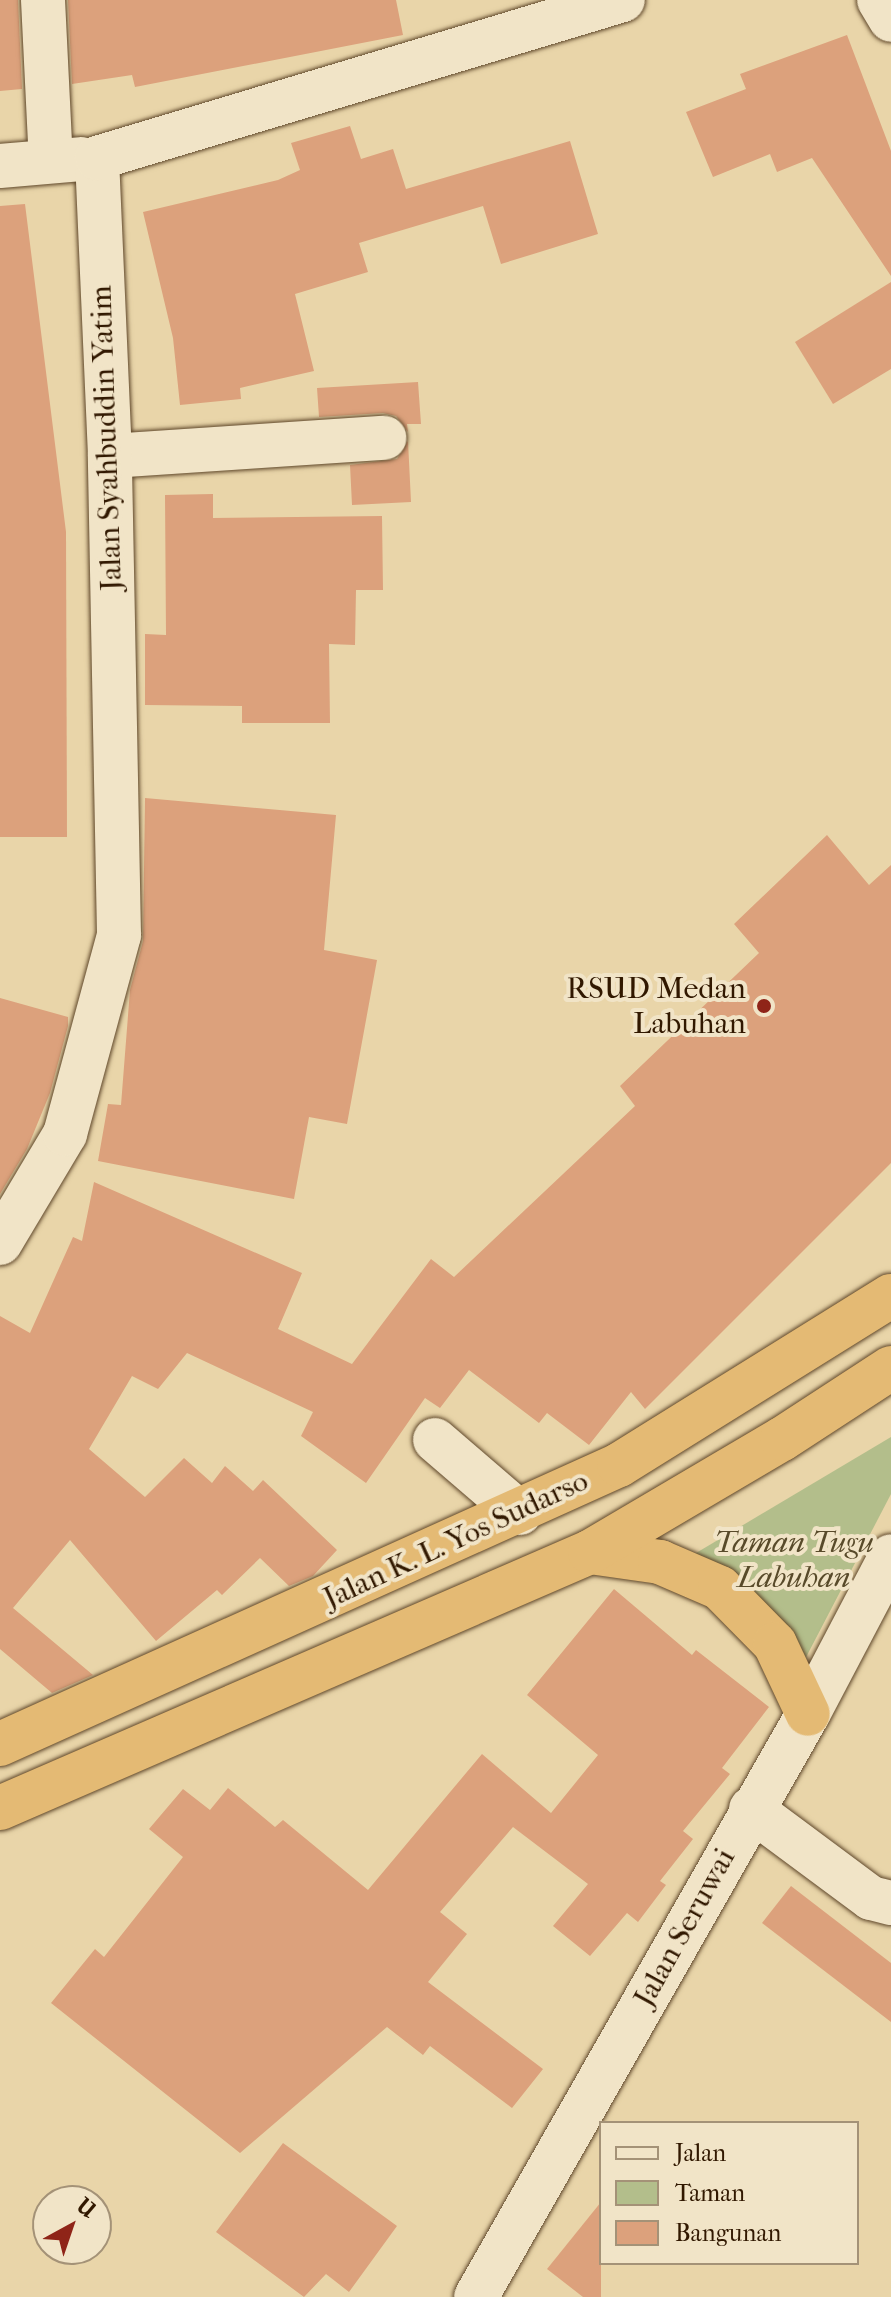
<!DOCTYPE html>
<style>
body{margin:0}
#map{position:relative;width:891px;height:2297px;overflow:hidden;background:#e9d5a9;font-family:"IM FELL French Canon",serif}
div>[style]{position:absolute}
.green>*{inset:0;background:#b3be8b}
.building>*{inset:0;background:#dca17c}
.roads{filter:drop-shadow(0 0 2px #5f472a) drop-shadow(0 0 2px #5f472a)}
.minor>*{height:44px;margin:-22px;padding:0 22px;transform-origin:22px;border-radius:22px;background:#f1e4c7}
.highway>*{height:44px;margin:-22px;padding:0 22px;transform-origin:22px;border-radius:22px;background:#e4ba74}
.dots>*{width:22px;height:22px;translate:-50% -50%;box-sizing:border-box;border:4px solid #f1e4c7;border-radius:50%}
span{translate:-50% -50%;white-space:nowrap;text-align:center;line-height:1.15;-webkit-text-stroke:8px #f1e4c7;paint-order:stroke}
.street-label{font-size:30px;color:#311800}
.poi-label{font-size:30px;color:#311800}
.right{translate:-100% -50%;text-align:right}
.park-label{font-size:30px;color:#584a2a;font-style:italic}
.legend{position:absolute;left:599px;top:2121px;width:260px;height:144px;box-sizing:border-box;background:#f1e4c7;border:2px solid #a49277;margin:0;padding:10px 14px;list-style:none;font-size:24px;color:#311800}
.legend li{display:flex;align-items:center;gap:16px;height:40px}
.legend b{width:40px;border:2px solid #a49277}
.north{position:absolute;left:32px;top:2185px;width:80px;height:80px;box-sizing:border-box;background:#f1e4c7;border:2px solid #a49277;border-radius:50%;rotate:40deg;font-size:22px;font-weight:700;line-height:32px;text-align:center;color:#311800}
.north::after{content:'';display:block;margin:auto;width:28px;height:36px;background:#8f2418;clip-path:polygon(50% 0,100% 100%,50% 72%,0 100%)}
</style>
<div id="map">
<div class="green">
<i style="clip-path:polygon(891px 1437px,891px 1494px,803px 1663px,691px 1556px)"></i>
</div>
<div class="building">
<i style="clip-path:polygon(0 0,18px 0,22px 89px,0 91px)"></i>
<i style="clip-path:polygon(68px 0,396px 0,403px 35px,135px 87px,132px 75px,72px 84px)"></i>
<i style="clip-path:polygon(847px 35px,891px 151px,891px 276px,812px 158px,777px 172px,770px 154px,713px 177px,686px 112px,746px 89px,740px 74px)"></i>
<i style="clip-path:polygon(350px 126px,361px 159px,393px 149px,406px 189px,570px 141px,598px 234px,501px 264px,483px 206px,359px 243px,368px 272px,295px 294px,314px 371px,240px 388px,241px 399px,180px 405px,173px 338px,143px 212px,278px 180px,300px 170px,291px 143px)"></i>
<i style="clip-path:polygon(25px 204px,66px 532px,67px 837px,0 837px,0 206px)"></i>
<i style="clip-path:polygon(891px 282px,891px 369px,833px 404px,795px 342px)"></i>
<i style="clip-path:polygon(418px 382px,421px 424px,407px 424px,408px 432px,396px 416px,383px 413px,319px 417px,317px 388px)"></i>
<i style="clip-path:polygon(408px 441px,411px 502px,352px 505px,350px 465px,397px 459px)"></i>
<i style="clip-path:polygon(213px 494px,213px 518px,382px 516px,383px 590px,356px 590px,355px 645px,329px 644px,330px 723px,242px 723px,242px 706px,145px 705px,145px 634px,166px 635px,165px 495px)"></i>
<i style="clip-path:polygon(145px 798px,336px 815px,324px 950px,377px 960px,347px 1124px,309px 1117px,294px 1199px,98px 1161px,108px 1104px,121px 1105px,130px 990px,143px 941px)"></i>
<i style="clip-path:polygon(827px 835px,869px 885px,891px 865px,891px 1163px,645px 1409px,631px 1392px,589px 1445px,547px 1413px,539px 1423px,469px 1370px,440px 1408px,425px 1398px,366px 1483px,301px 1436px,313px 1412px,187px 1353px,158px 1389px,132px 1376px,89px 1449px,145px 1497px,184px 1458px,212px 1483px,225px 1466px,253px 1491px,263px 1480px,337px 1550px,313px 1576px,289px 1586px,260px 1558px,222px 1595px,217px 1590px,156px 1641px,70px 1540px,13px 1608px,93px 1675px,52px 1693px,0 1649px,0 1316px,30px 1333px,73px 1237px,82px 1241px,94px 1182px,302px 1273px,278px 1329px,352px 1364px,431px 1259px,454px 1277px,635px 1106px,620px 1086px,759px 953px,734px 924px)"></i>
<i style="clip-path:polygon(0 998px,68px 1017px,68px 1026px,50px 1093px,27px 1149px,0 1194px)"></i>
<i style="clip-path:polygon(614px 1589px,692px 1655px,696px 1650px,769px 1707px,722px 1768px,730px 1774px,683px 1831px,693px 1839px,660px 1881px,666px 1885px,638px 1922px,627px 1913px,590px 1956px,553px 1926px,588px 1884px,513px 1827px,440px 1912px,467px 1934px,428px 1982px,543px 2069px,512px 2108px,430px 2046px,423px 2055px,387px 2027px,240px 2153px,51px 2003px,95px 1949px,104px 1957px,183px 1857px,149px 1829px,183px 1789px,210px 1810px,228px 1788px,275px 1827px,283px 1820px,368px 1890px,482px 1754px,551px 1813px,598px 1755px,527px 1695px)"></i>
<i style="clip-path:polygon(791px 1886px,891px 1963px,891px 2022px,762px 1923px)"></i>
<i style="clip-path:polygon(283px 2143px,397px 2226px,349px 2292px,326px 2274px,304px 2297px,216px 2232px)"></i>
<i style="clip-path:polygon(601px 2202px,601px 2297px,583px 2297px,547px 2269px)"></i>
</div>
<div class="roads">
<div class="minor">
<i style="left:43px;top:0;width:161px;rotate:87.2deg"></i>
<i style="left:879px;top:0;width:23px;rotate:59deg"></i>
<i style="left:0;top:166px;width:81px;rotate:-4.9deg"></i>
<i style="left:110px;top:456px;width:275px;rotate:-3.8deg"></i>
<i style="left:0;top:1243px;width:127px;rotate:-59.2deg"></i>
<i style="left:65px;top:1134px;width:206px;rotate:-74.8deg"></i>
<i style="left:119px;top:935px;width:479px;rotate:-91.1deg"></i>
<i style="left:110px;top:456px;width:298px;rotate:-92.5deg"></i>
<i style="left:97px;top:158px;width:549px;rotate:-16.72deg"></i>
<i style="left:435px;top:1440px;width:112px;rotate:40.7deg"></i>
<i style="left:751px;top:1809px;width:149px;rotate:36.6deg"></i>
<i style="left:871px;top:1898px;width:21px;rotate:14deg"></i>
<i style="left:476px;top:2297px;width:671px;rotate:-60.34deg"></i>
<i style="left:808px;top:1714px;width:178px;rotate:-62.3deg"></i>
</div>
<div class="highway">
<i style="left:590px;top:1552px;width:71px;rotate:8.1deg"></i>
<i style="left:660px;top:1562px;width:65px;rotate:23.4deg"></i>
<i style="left:720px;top:1588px;width:78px;rotate:45.5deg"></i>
<i style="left:775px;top:1644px;width:77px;rotate:64.8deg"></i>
<i style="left:0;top:1744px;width:679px;rotate:-24.26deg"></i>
<i style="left:619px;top:1465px;width:320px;rotate:-31.9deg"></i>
<i style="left:0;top:1808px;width:643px;rotate:-23.46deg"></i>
<i style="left:590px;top:1552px;width:223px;rotate:-30.5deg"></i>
<i style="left:782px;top:1439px;width:130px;rotate:-33.1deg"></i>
</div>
</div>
<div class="dots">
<i style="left:764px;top:1006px;background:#8f2418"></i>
</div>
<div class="street-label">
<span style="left:107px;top:438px;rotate:-92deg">Jalan Syahbuddin Yatim</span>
<span style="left:456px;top:1540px;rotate:-25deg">Jalan K. L. Yos Sudarso</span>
<span style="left:685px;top:1928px;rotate:-61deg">Jalan Seruwai</span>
</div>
<div class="poi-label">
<span class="right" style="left:746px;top:1006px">RSUD Medan<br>Labuhan</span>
</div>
<div class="park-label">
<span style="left:794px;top:1560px">Taman Tugu<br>Labuhan</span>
</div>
<ul class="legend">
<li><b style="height:10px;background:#f1e4c7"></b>Jalan</li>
<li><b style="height:22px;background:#b3be8b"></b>Taman</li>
<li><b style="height:22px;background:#dca17c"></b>Bangunan</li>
</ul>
<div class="north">U</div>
</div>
